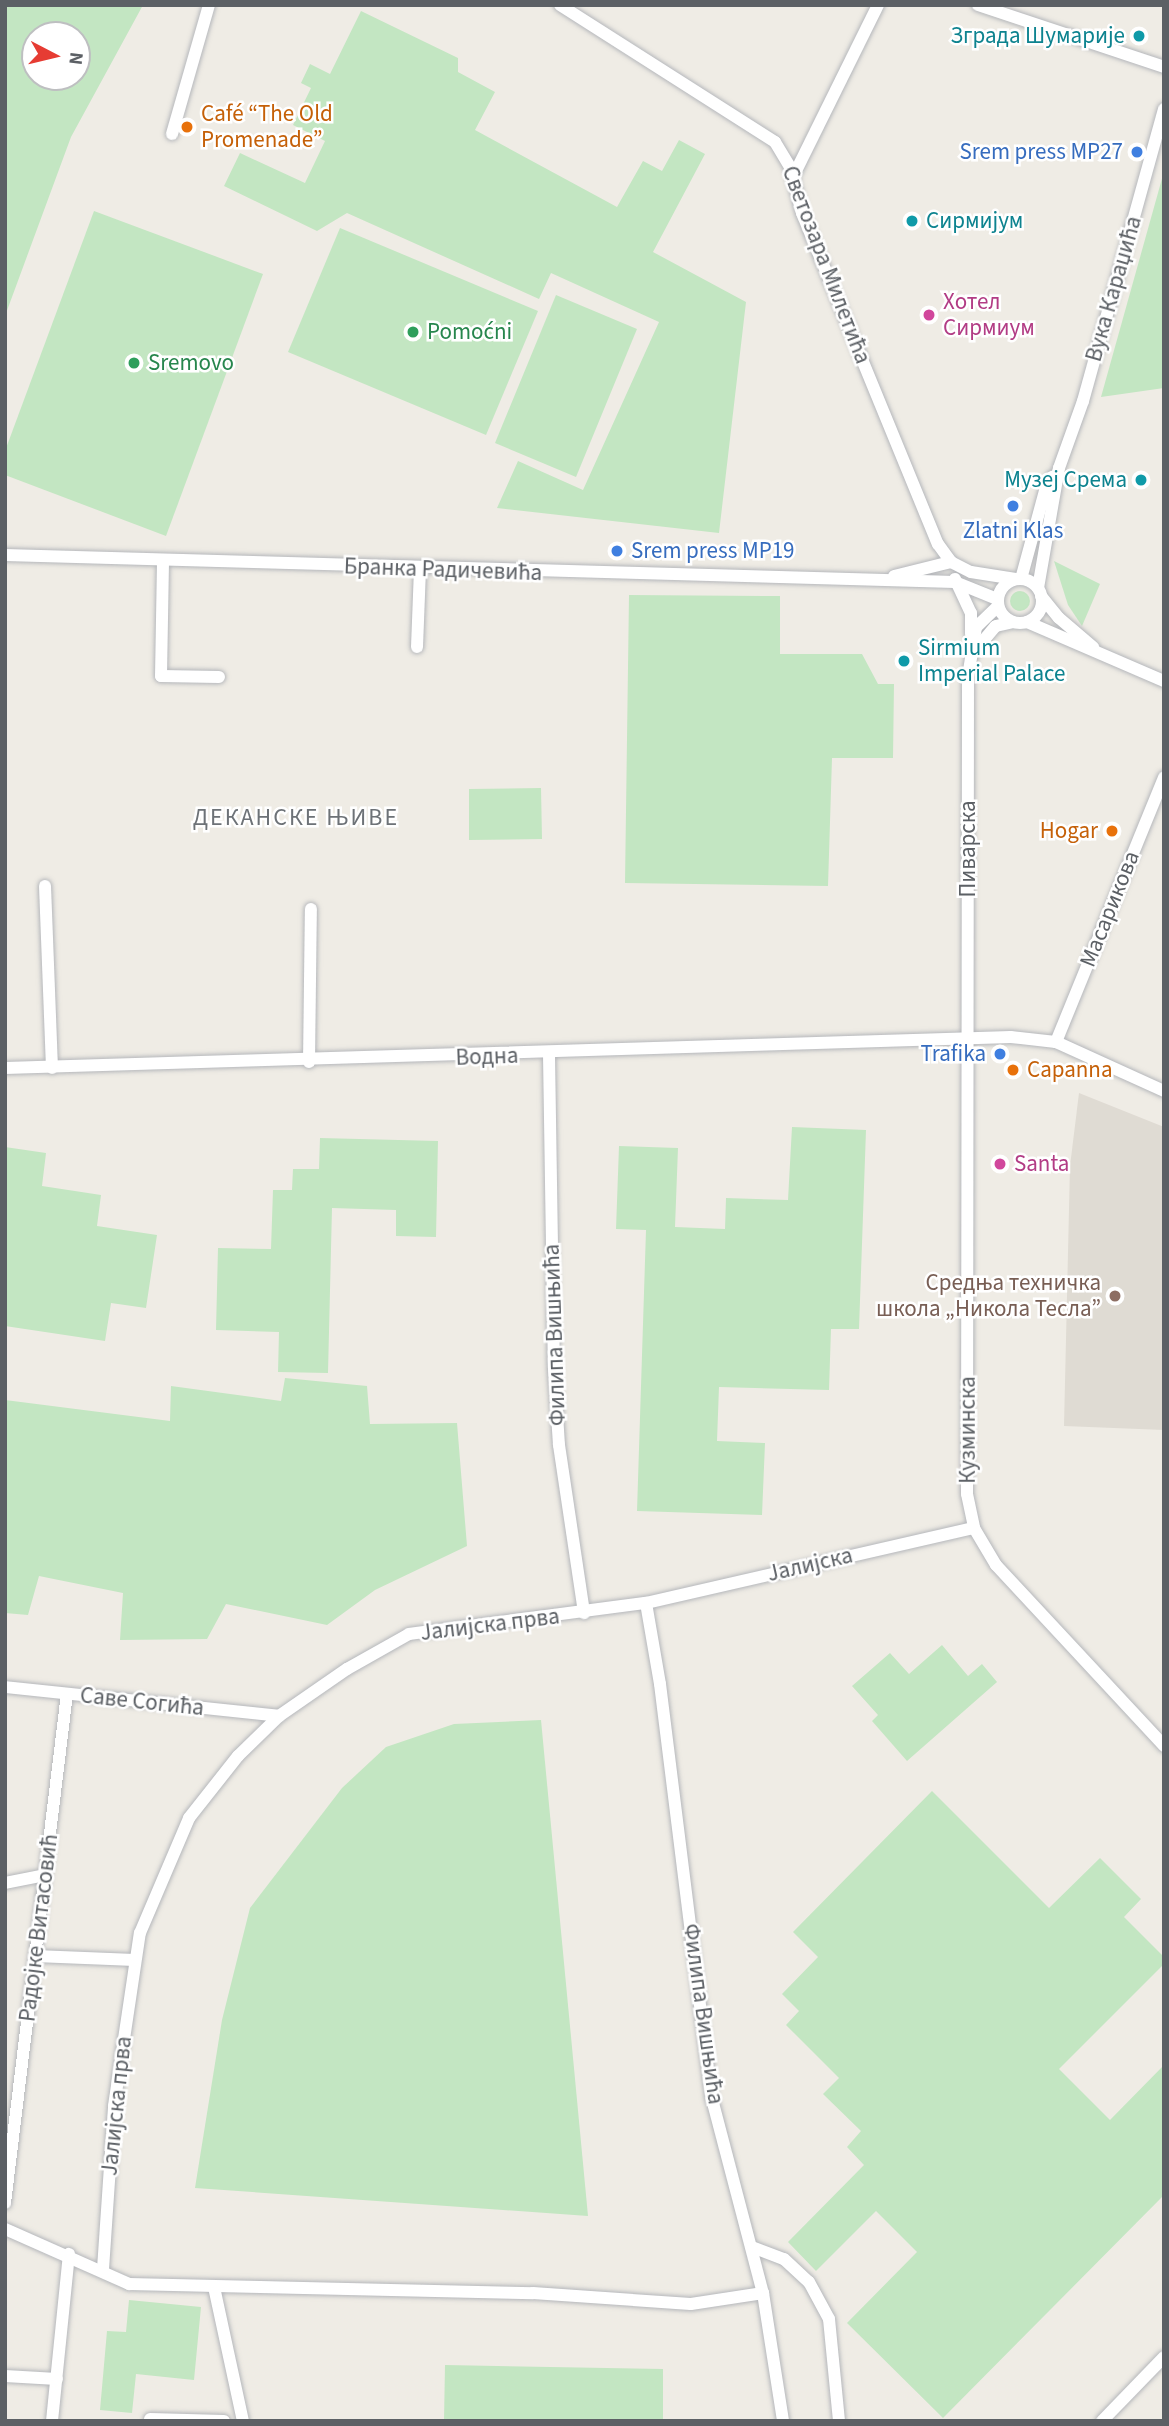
<!DOCTYPE html>
<meta charset="utf-8">
<style>
body{margin:0}
#map{position:relative;width:1169px;height:2426px;overflow:hidden;background:#efece5;font-family:"Source Sans 3",sans-serif}
div>[style]{position:absolute}
.education>*{inset:0;background:#dfdbd3}
.green>*{inset:0;background:#c3e6c2}
.round{border-radius:50%}
.roads{filter:drop-shadow(0 0 2px #b5b7bb) drop-shadow(0 0 2px #b5b7bb)}
.minor>*{height:12px;margin:-6px;padding:0 6px;transform-origin:6px;border-radius:6px;background:#fff}
.minor>.ring{margin:-6px;padding:0;box-sizing:content-box;background:none;border:12px solid #fff;border-radius:50%}
.dots>*{width:19px;height:19px;translate:-50% -50%;box-sizing:border-box;border:4px solid #fff;border-radius:50%}
span{translate:-50% -50%;white-space:nowrap;text-align:center;line-height:1.15;-webkit-text-stroke:5px #fff;paint-order:stroke}
.culture-label{font-size:23px;color:#0d838f}
.right{translate:-100% -50%;text-align:right}
.left{translate:0 -50%;text-align:left}
.food-label{font-size:23px;color:#c56008}
.shop-label{font-size:23px;color:#366cbe}
.street-label{font-size:23px;color:#5c6065}
.hotel-label{font-size:23px;color:#b23c85}
.leisure-label{font-size:23px;color:#27864d}
.education-label{font-size:23px;color:#785e54}
.neighbourhood-label{font-size:24px;color:#6d7277;letter-spacing:2px}
.frame{position:absolute;inset:0;border:7px solid #5c6065;pointer-events:none}
.north{position:absolute;left:21px;top:21px;width:70px;height:70px;box-sizing:border-box;background:#fff;border:2px solid #bebfc1;border-radius:50%;rotate:97deg;font-size:19px;font-weight:700;line-height:28px;text-align:center;color:#5c6065}
.north::after{content:'';display:block;margin:auto;width:24px;height:32px;background:#e63c33;clip-path:polygon(50% 0,100% 100%,50% 72%,0 100%)}
</style>
<div id="map">
<div class="education">
<i style="clip-path:polygon(1079px 1093px,1164px 1127px,1164px 1430px,1064px 1426px,1070px 1166px)"></i>
</div>
<div class="green">
<i style="clip-path:polygon(evenodd,5px 5px,143px 5px,71px 137px,5px 316px,5px 5px,35px 35px,77px 35px,77px 77px,35px 77px,35px 35px)"></i>
<i style="clip-path:polygon(361px 11px,458px 58px,458px 72px,495px 92px,475px 130px,617px 207px,643px 161px,662px 171px,679px 140px,705px 154px,653px 252px,746px 302px,719px 533px,497px 508px,518px 461px,583px 490px,659px 322px,551px 273px,539px 299px,347px 213px,317px 231px,224px 186px,240px 153px,305px 183px,325px 141px,293px 125px,311px 88px,301px 83px,310px 64px,330px 74px)"></i>
<i style="clip-path:polygon(1163px 175px,1164px 388px,1101px 397px)"></i>
<i style="clip-path:polygon(94px 211px,263px 274px,166px 536px,5px 475px,5px 451px)"></i>
<i style="clip-path:polygon(340px 228px,538px 311px,486px 435px,288px 352px)"></i>
<i style="clip-path:polygon(556px 295px,637px 329px,576px 477px,495px 443px)"></i>
<i style="clip-path:polygon(1054px 561px,1100px 584px,1082px 626px,1068px 605px)"></i>
<i class="round" style="left:1010px;top:591px;width:20px;height:20px"></i>
<i style="clip-path:polygon(629px 595px,780px 596px,780px 654px,862px 654px,878px 684px,894px 684px,893px 758px,832px 758px,828px 886px,625px 883px)"></i>
<i style="clip-path:polygon(541px 788px,542px 839px,469px 840px,469px 789px)"></i>
<i style="clip-path:polygon(792px 1127px,866px 1130px,859px 1329px,831px 1329px,829px 1390px,719px 1387px,717px 1441px,765px 1443px,762px 1515px,637px 1511px,646px 1230px,616px 1229px,619px 1146px,678px 1148px,675px 1227px,725px 1229px,726px 1198px,788px 1200px)"></i>
<i style="clip-path:polygon(320px 1138px,438px 1141px,436px 1237px,396px 1236px,396px 1210px,332px 1208px,328px 1373px,278px 1372px,279px 1332px,216px 1330px,218px 1248px,271px 1249px,273px 1190px,292px 1190px,293px 1169px,319px 1169px)"></i>
<i style="clip-path:polygon(5px 1147px,46px 1153px,42px 1186px,101px 1195px,97px 1226px,157px 1235px,146px 1308px,111px 1303px,105px 1341px,5px 1326px)"></i>
<i style="clip-path:polygon(285px 1378px,367px 1386px,370px 1424px,457px 1423px,467px 1546px,375px 1590px,327px 1625px,226px 1604px,207px 1639px,120px 1640px,123px 1593px,39px 1576px,28px 1615px,5px 1613px,5px 1400px,170px 1421px,171px 1386px,281px 1401px)"></i>
<i style="clip-path:polygon(942px 1645px,968px 1676px,982px 1664px,997px 1682px,907px 1761px,872px 1721px,878px 1715px,852px 1686px,890px 1653px,909px 1674px)"></i>
<i style="clip-path:polygon(541px 1720px,588px 2216px,195px 2188px,222px 2020px,250px 1908px,342px 1788px,386px 1747px,454px 1724px)"></i>
<i style="clip-path:polygon(932px 1791px,1049px 1908px,1100px 1858px,1141px 1899px,1124px 1917px,1164px 1957px,1164px 1964px,1059px 2069px,1110px 2120px,1164px 2065px,1164px 2195px,943px 2418px,847px 2323px,917px 2252px,876px 2211px,816px 2271px,788px 2242px,864px 2165px,847px 2147px,861px 2131px,823px 2094px,839px 2078px,786px 2025px,799px 2011px,782px 1994px,818px 1957px,793px 1932px)"></i>
<i style="clip-path:polygon(129px 2300px,201px 2307px,194px 2380px,136px 2374px,132px 2413px,100px 2410px,107px 2331px,126px 2332px)"></i>
<i style="clip-path:polygon(445px 2365px,663px 2369px,663px 2421px,444px 2421px)"></i>
</div>
<div class="roads">
<div class="minor">
<i style="left:560px;top:5px;width:255px;rotate:32.5deg"></i>
<i style="left:775px;top:142px;width:29px;rotate:59deg"></i>
<i style="left:790px;top:167px;width:48px;rotate:75.4deg"></i>
<i style="left:802px;top:213px;width:358px;rotate:67.7deg"></i>
<i style="left:938px;top:544px;width:22px;rotate:54deg"></i>
<i style="left:951px;top:562px;width:22px;rotate:27deg"></i>
<i style="left:971px;top:572px;width:45px;rotate:9deg"></i>
<i style="left:978px;top:5px;width:196px;rotate:18.4deg"></i>
<i style="left:172px;top:134px;width:134px;rotate:-74deg"></i>
<i style="left:793px;top:177px;width:192px;rotate:-63.7deg"></i>
<i style="left:5px;top:555px;width:950px;rotate:1.63deg"></i>
<i style="left:955px;top:582px;width:45px;rotate:22deg"></i>
<i style="left:163px;top:562px;width:114px;rotate:91deg"></i>
<i style="left:161px;top:676px;width:58px;rotate:1deg"></i>
<i style="left:894px;top:576px;width:59px;rotate:-13.8deg"></i>
<i class="ring" style="left:998px;top:579px;width:32px;height:32px"></i>
<i style="left:955px;top:579px;width:38px;rotate:65deg"></i>
<i style="left:971px;top:613px;width:21px;rotate:90deg"></i>
<i style="left:1021px;top:579px;width:95px;rotate:-74.8deg"></i>
<i style="left:1046px;top:487px;width:12px;rotate:-59deg"></i>
<i style="left:1038px;top:588px;width:122px;rotate:-80.1deg"></i>
<i style="left:1059px;top:468px;width:71px;rotate:-70.3deg"></i>
<i style="left:1083px;top:401px;width:303px;rotate:-74.5deg"></i>
<i style="left:1041px;top:596px;width:28px;rotate:51deg"></i>
<i style="left:1059px;top:618px;width:45px;rotate:40.5deg"></i>
<i style="left:998px;top:606px;width:30px;rotate:136deg"></i>
<i style="left:976px;top:627px;width:51px;rotate:99.1deg"></i>
<i style="left:968px;top:677px;width:817px;rotate:90.07deg"></i>
<i style="left:967px;top:1494px;width:35px;rotate:78deg"></i>
<i style="left:974px;top:1528px;width:43px;rotate:59.3deg"></i>
<i style="left:996px;top:1565px;width:247px;rotate:47.1deg"></i>
<i style="left:1027px;top:622px;width:149px;rotate:23.3deg"></i>
<i style="left:417px;top:647px;width:77px;rotate:-87.8deg"></i>
<i style="left:973px;top:653px;width:35px;rotate:-50deg"></i>
<i style="left:996px;top:626px;width:17px;rotate:-13deg"></i>
<i style="left:45px;top:886px;width:182px;rotate:87.8deg"></i>
<i style="left:1056px;top:1042px;width:286px;rotate:-67.8deg"></i>
<i style="left:549px;top:1055px;width:313px;rotate:89.1deg"></i>
<i style="left:554px;top:1368px;width:77px;rotate:86.3deg"></i>
<i style="left:559px;top:1445px;width:170px;rotate:81.5deg"></i>
<i style="left:309px;top:1062px;width:153px;rotate:-89.3deg"></i>
<i style="left:5px;top:1068px;width:1006px;rotate:-1.77deg"></i>
<i style="left:1011px;top:1037px;width:45px;rotate:6.3deg"></i>
<i style="left:1056px;top:1042px;width:119px;rotate:24.4deg"></i>
<i style="left:646px;top:1603px;width:82px;rotate:80.2deg"></i>
<i style="left:660px;top:1684px;width:418px;rotate:82.9deg"></i>
<i style="left:712px;top:2099px;width:201px;rotate:75.3deg"></i>
<i style="left:763px;top:2293px;width:130px;rotate:81.1deg"></i>
<i style="left:5px;top:1687px;width:276px;rotate:6deg"></i>
<i style="left:5px;top:1883px;width:41px;rotate:-11.3deg"></i>
<i style="left:35px;top:1956px;width:100px;rotate:2.3deg"></i>
<i style="left:5px;top:2203px;width:513px;rotate:-83.06deg"></i>
<i style="left:5px;top:2229px;width:136px;rotate:23.9deg"></i>
<i style="left:129px;top:2284px;width:404px;rotate:1.3deg"></i>
<i style="left:533px;top:2293px;width:158px;rotate:4deg"></i>
<i style="left:691px;top:2304px;width:73px;rotate:-8.7deg"></i>
<i style="left:752px;top:2247px;width:34px;rotate:21deg"></i>
<i style="left:784px;top:2259px;width:34px;rotate:43deg"></i>
<i style="left:809px;top:2282px;width:42px;rotate:61.6deg"></i>
<i style="left:829px;top:2319px;width:102px;rotate:84.4deg"></i>
<i style="left:103px;top:2269px;width:163px;rotate:-86.1deg"></i>
<i style="left:114px;top:2106px;width:175px;rotate:-81.5deg"></i>
<i style="left:140px;top:1933px;width:125px;rotate:-66.9deg"></i>
<i style="left:189px;top:1818px;width:79px;rotate:-51.7deg"></i>
<i style="left:238px;top:1756px;width:57px;rotate:-44.3deg"></i>
<i style="left:279px;top:1716px;width:83px;rotate:-34.7deg"></i>
<i style="left:347px;top:1669px;width:71px;rotate:-29.4deg"></i>
<i style="left:409px;top:1634px;width:239px;rotate:-7.5deg"></i>
<i style="left:646px;top:1603px;width:336px;rotate:-12.9deg"></i>
<i style="left:214px;top:2287px;width:137px;rotate:77.8deg"></i>
<i style="left:5px;top:2376px;width:52px;rotate:3.3deg"></i>
<i style="left:150px;top:2419px;width:74px;rotate:1.5deg"></i>
<i style="left:52px;top:2421px;width:168px;rotate:-84.2deg"></i>
<i style="left:1102px;top:2421px;width:89px;rotate:-45.9deg"></i>
</div>
</div>
<div class="dots">
<i style="left:1139px;top:36px;background:#0f9aa8"></i>
<i style="left:187px;top:127px;background:#e8710a"></i>
<i style="left:1137px;top:152px;background:#3f7fe0"></i>
<i style="left:912px;top:221px;background:#0f9aa8"></i>
<i style="left:929px;top:315px;background:#d1479c"></i>
<i style="left:413px;top:332px;background:#2e9e5b"></i>
<i style="left:134px;top:363px;background:#2e9e5b"></i>
<i style="left:1141px;top:480px;background:#0f9aa8"></i>
<i style="left:1013px;top:506px;background:#3f7fe0"></i>
<i style="left:617px;top:551px;background:#3f7fe0"></i>
<i style="left:904px;top:661px;background:#0f9aa8"></i>
<i style="left:1112px;top:831px;background:#e8710a"></i>
<i style="left:1000px;top:1054px;background:#3f7fe0"></i>
<i style="left:1013px;top:1070px;background:#e8710a"></i>
<i style="left:1000px;top:1164px;background:#d1479c"></i>
<i style="left:1115px;top:1296px;background:#8d6e63"></i>
</div>
<div class="culture-label">
<span class="right" style="left:1125px;top:36px">Зграда Шумарије</span>
<span class="left" style="left:926px;top:221px">Сирмијум</span>
<span class="right" style="left:1127px;top:480px">Музеј Срема</span>
<span class="left" style="left:918px;top:661px">Sirmium<br>Imperial Palace</span>
</div>
<div class="food-label">
<span class="left" style="left:201px;top:127px">Café “The Old<br>Promenade”</span>
<span class="right" style="left:1098px;top:831px">Hogar</span>
<span class="left" style="left:1027px;top:1070px">Capanna</span>
</div>
<div class="shop-label">
<span class="right" style="left:1123px;top:152px">Srem press MP27</span>
<span style="left:1013px;top:531px">Zlatni Klas</span>
<span class="left" style="left:631px;top:551px">Srem press MP19</span>
<span class="right" style="left:986px;top:1054px">Trafika</span>
</div>
<div class="street-label">
<span style="left:826px;top:265px;rotate:69deg">Светозара Милетића</span>
<span style="left:1114px;top:289px;rotate:-74deg">Вука Караџића</span>
<span style="left:443px;top:570px;rotate:2deg">Бранка Радичевића</span>
<span style="left:968px;top:849px;rotate:-90deg">Пиварска</span>
<span style="left:1110px;top:909px;rotate:-68deg">Масарикова</span>
<span style="left:487px;top:1057px;rotate:-2deg">Водна</span>
<span style="left:555px;top:1335px;rotate:-92deg">Филипа Вишњића</span>
<span style="left:968px;top:1430px;rotate:-90deg">Кузминска</span>
<span style="left:810px;top:1565px;rotate:-13deg">Јалијска</span>
<span style="left:490px;top:1625px;rotate:-7deg">Јалијска прва</span>
<span style="left:142px;top:1702px;rotate:6deg">Саве Согића</span>
<span style="left:39px;top:1928px;rotate:-83deg">Радојке Витасовић</span>
<span style="left:703px;top:2014px;rotate:82deg">Филипа Вишњића</span>
<span style="left:117px;top:2106px;rotate:-84deg">Јалијска прва</span>
</div>
<div class="hotel-label">
<span class="left" style="left:943px;top:315px">Хотел<br>Сирмиум</span>
<span class="left" style="left:1014px;top:1164px">Santa</span>
</div>
<div class="leisure-label">
<span class="left" style="left:427px;top:332px">Pomoćni</span>
<span class="left" style="left:148px;top:363px">Sremovo</span>
</div>
<div class="education-label">
<span class="right" style="left:1101px;top:1296px">Средња техничка<br>школа „Никола Тесла”</span>
</div>
<div class="neighbourhood-label">
<span style="left:296px;top:818px">ДЕКАНСКЕ ЊИВЕ</span>
</div>
<div class="frame"></div>
<div class="north">N</div>
</div>
